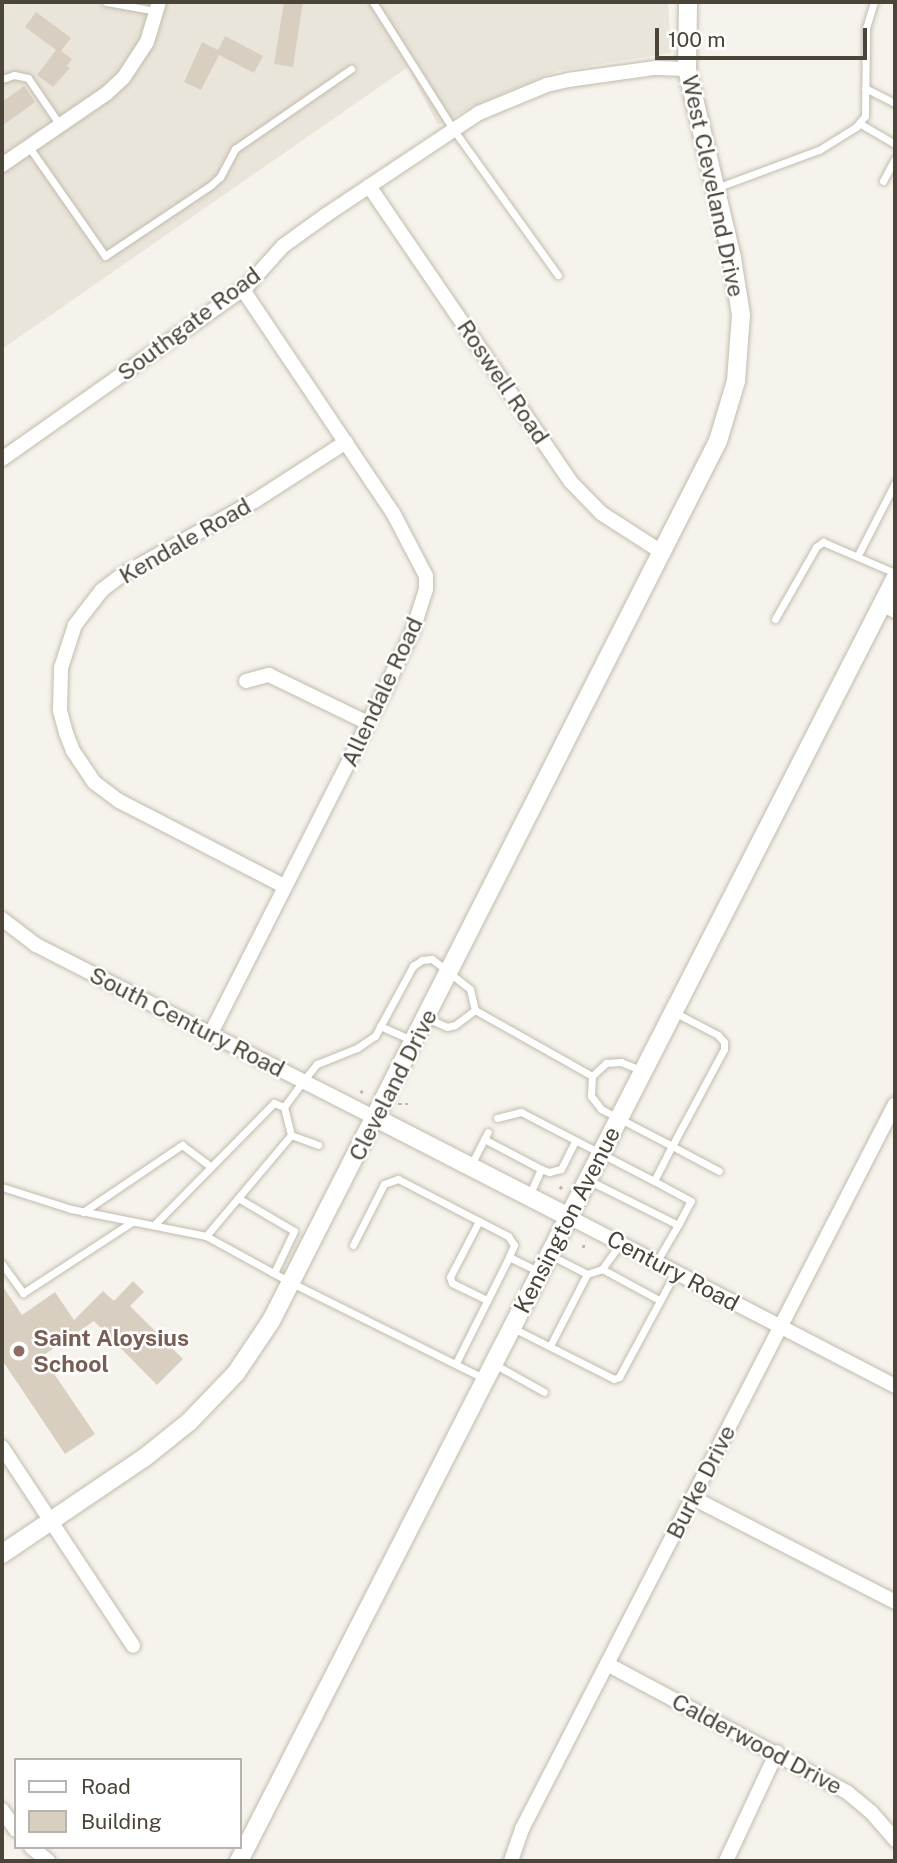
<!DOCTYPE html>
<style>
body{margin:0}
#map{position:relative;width:897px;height:1863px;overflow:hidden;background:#f6f3ec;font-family:"Public Sans",sans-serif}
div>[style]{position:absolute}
.residential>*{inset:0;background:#eae5da}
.building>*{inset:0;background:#d8cfc1}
.path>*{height:2.5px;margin-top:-1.25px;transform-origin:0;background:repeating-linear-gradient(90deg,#c4b79f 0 3.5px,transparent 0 7px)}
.roads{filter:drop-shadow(0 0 2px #c2bbae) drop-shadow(0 0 2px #c2bbae)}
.service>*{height:7px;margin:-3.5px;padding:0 3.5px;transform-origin:3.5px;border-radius:3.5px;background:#fff}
.minor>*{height:14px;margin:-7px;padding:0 7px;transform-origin:7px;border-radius:7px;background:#fff}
.tertiary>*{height:18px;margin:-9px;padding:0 9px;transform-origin:9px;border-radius:9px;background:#fff}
.dots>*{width:19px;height:19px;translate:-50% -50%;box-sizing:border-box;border:4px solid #fff;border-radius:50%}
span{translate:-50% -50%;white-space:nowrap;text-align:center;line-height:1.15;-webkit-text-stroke:5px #fff;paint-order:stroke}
.street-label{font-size:23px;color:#4b4439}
.education-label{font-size:23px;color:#785e54;font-weight:700}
.left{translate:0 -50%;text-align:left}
.frame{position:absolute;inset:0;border:4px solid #4b4439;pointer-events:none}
.legend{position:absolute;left:14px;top:1758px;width:228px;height:91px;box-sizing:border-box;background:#fff;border:2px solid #b7b4b0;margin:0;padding:9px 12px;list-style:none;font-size:21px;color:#4b4439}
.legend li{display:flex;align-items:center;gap:14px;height:35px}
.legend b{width:35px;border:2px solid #b7b4b0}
.scale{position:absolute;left:655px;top:28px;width:212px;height:32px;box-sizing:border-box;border:4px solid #4b4439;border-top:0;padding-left:9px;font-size:21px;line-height:24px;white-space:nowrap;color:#4b4439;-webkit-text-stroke:5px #fff;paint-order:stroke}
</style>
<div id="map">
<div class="residential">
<i style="clip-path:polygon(2px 2px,668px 2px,671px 53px,557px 71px,474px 106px,438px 125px,408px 67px,2px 349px)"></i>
</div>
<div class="building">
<i style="clip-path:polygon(284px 2px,303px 2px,293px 67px,274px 64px)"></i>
<i style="clip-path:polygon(36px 12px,71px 38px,61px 51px,72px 59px,67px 66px,70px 68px,53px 87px,37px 75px,56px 50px,25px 27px)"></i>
<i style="clip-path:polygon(225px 36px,263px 56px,254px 73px,219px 55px,201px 90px,184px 82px,202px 42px,218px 50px)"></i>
<i style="clip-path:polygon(24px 86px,35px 102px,2px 126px,2px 102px)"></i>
<i style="clip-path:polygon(133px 1281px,144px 1292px,130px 1306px,183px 1359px,157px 1385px,94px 1321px,42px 1356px,95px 1434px,65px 1454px,2px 1360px,2px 1285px,22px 1315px,55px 1292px,74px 1320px,103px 1291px,114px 1301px)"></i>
</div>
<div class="path">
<i style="left:361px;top:1090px;width:4px;rotate:63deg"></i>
<i style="left:398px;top:1104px;width:10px"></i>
<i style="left:894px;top:1143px;width:5px;rotate:-79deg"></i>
<i style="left:560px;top:1186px;width:4px;rotate:56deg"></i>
<i style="left:583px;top:1248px;width:7px;rotate:-82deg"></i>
</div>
<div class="roads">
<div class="service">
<i style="left:106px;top:2px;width:51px;rotate:10.2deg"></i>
<i style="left:373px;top:2px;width:150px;rotate:57.8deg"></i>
<i style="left:453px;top:129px;width:180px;rotate:54.3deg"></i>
<i style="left:2px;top:79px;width:13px;rotate:-18deg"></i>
<i style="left:14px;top:75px;width:14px;rotate:12deg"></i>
<i style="left:28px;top:78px;width:57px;rotate:55.8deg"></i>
<i style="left:865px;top:88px;width:34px;rotate:27deg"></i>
<i style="left:859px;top:123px;width:42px;rotate:30.3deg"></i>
<i style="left:29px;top:147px;width:133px;rotate:55.1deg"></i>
<i style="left:105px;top:256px;width:128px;rotate:-33.8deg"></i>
<i style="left:211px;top:185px;width:12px;rotate:-42deg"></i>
<i style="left:220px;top:177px;width:32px;rotate:-62deg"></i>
<i style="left:235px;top:149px;width:141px;rotate:-34.6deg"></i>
<i style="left:883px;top:181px;width:26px;rotate:-62deg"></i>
<i style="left:716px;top:188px;width:110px;rotate:-20.3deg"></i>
<i style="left:819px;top:150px;width:44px;rotate:-31.9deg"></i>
<i style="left:856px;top:127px;width:14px;rotate:-51deg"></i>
<i style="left:865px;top:116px;width:88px;rotate:-89.3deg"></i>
<i style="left:866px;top:28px;width:27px;rotate:-73deg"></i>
<i style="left:858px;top:555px;width:81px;rotate:-62.8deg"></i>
<i style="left:775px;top:619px;width:83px;rotate:-60.3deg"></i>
<i style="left:816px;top:547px;width:9px;rotate:-36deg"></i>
<i style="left:823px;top:542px;width:78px;rotate:23.3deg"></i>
<i style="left:427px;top:1018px;width:22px;rotate:24deg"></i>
<i style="left:447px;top:1027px;width:8px;rotate:-14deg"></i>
<i style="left:455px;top:1025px;width:25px;rotate:-37deg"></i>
<i style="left:380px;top:1026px;width:37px;rotate:24deg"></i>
<i style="left:643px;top:1071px;width:24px;rotate:-158deg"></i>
<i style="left:621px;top:1062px;width:15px;rotate:176deg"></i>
<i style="left:606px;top:1063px;width:19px;rotate:137deg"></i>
<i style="left:592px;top:1076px;width:20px;rotate:93deg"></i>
<i style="left:591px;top:1096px;width:16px;rotate:52deg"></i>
<i style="left:601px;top:1109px;width:80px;rotate:27.5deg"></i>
<i style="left:672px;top:1146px;width:110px;rotate:-61.8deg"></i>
<i style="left:724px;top:1049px;width:7px;rotate:-90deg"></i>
<i style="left:724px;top:1042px;width:9px;rotate:-131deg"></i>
<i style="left:718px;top:1035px;width:50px;rotate:-152.4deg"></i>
<i style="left:497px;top:1118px;width:25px;rotate:-14deg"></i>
<i style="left:521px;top:1112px;width:150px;rotate:27.4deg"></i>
<i style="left:291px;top:1135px;width:29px;rotate:20deg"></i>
<i style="left:484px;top:1139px;width:64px;rotate:27.8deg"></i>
<i style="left:541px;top:1169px;width:30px;rotate:114deg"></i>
<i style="left:471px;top:1165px;width:37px;rotate:-63deg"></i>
<i style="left:541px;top:1169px;width:9px;rotate:21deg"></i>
<i style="left:549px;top:1172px;width:12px;rotate:-14deg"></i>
<i style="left:561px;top:1169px;width:30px;rotate:-63deg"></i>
<i style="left:588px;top:1180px;width:101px;rotate:26.6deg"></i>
<i style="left:678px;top:1225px;width:42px;rotate:120.3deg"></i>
<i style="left:2px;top:1187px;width:72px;rotate:17.7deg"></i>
<i style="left:71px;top:1209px;width:138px;rotate:11.3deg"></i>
<i style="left:206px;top:1236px;width:98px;rotate:28.7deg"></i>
<i style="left:292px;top:1283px;width:216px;rotate:26.4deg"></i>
<i style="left:238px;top:1198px;width:65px;rotate:30.5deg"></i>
<i style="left:294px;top:1231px;width:47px;rotate:115.5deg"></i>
<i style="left:83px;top:1212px;width:120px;rotate:-34.1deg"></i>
<i style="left:182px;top:1145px;width:36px;rotate:37deg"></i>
<i style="left:479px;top:1221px;width:63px;rotate:117.4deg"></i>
<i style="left:450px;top:1277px;width:6px;rotate:72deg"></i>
<i style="left:452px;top:1283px;width:39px;rotate:26deg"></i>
<i style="left:154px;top:1225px;width:171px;rotate:-45.5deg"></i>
<i style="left:274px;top:1103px;width:11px;rotate:22deg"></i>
<i style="left:678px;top:1225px;width:27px;rotate:-62deg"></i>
<i style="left:691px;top:1201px;width:42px;rotate:-151.6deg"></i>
<i style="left:654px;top:1181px;width:39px;rotate:-63deg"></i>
<i style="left:672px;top:1146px;width:53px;rotate:28deg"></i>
<i style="left:206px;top:1236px;width:132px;rotate:-49.9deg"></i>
<i style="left:291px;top:1135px;width:29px;rotate:-104deg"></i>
<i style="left:284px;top:1107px;width:32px;rotate:-54deg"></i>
<i style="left:303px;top:1081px;width:22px;rotate:-51deg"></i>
<i style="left:317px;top:1064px;width:43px;rotate:-21.8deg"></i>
<i style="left:357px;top:1048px;width:22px;rotate:-34deg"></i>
<i style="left:375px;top:1036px;width:80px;rotate:-61.5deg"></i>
<i style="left:413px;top:966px;width:11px;rotate:-34deg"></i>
<i style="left:422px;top:960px;width:10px;rotate:-6deg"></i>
<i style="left:432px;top:959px;width:48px;rotate:38.3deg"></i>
<i style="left:470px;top:989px;width:22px;rotate:77deg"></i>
<i style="left:475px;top:1010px;width:134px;rotate:29.4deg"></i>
<i style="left:353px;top:1245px;width:68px;rotate:-63.1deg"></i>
<i style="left:384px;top:1184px;width:15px;rotate:-20deg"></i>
<i style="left:398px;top:1179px;width:124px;rotate:27.4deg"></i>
<i style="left:508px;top:1236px;width:11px;rotate:56deg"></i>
<i style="left:514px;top:1245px;width:13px;rotate:113deg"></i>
<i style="left:550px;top:1255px;width:42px;rotate:27.2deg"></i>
<i style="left:2px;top:1264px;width:36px;rotate:54deg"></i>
<i style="left:23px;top:1293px;width:130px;rotate:-33.1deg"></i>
<i style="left:602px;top:1269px;width:31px;rotate:-54deg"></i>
<i style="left:513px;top:1328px;width:113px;rotate:26.8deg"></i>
<i style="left:614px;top:1379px;width:5px;rotate:-22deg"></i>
<i style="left:619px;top:1377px;width:120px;rotate:-61.7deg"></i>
<i style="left:550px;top:1346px;width:81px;rotate:-62.8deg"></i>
<i style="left:587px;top:1274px;width:16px;rotate:-18deg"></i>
<i style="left:602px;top:1269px;width:65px;rotate:28.5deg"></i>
<i style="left:456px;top:1363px;width:119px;rotate:-63.4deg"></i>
<i style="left:509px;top:1257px;width:34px;rotate:26deg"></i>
<i style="left:494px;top:1364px;width:57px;rotate:29.2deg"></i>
</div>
<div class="minor">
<i style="left:2px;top:165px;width:127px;rotate:-34.4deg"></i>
<i style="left:107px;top:93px;width:23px;rotate:-43deg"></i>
<i style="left:124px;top:77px;width:42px;rotate:-56.7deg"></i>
<i style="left:147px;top:42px;width:42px;rotate:-73.3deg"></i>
<i style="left:369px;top:186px;width:358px;rotate:55.7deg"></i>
<i style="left:571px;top:482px;width:43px;rotate:45.9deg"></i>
<i style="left:601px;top:513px;width:74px;rotate:32.8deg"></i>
<i style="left:2px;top:459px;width:300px;rotate:-35.2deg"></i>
<i style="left:247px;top:286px;width:54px;rotate:-48deg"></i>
<i style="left:283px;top:246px;width:53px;rotate:-35.8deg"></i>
<i style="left:326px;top:215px;width:184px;rotate:-33.7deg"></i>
<i style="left:479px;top:113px;width:74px;rotate:-22.4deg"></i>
<i style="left:547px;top:85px;width:22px;rotate:-13deg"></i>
<i style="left:568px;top:80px;width:88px;rotate:-7.9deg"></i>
<i style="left:655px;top:68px;width:32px;rotate:2deg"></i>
<i style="left:882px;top:604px;width:15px;rotate:28deg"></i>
<i style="left:246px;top:681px;width:24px;rotate:-15deg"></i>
<i style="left:269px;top:675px;width:110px;rotate:25.9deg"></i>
<i style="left:284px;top:886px;width:186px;rotate:-152.7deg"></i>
<i style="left:119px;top:801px;width:31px;rotate:-143deg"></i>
<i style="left:94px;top:782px;width:37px;rotate:-124deg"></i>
<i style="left:73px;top:751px;width:19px;rotate:-111deg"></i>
<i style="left:66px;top:733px;width:24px;rotate:-105deg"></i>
<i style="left:60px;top:710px;width:42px;rotate:-88.6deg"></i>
<i style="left:61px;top:668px;width:45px;rotate:-72deg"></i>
<i style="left:75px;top:625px;width:44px;rotate:-52.4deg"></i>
<i style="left:102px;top:590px;width:25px;rotate:-37deg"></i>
<i style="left:122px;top:575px;width:154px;rotate:-29.2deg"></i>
<i style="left:256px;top:500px;width:107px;rotate:-32.8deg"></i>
<i style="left:2px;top:919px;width:43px;rotate:37.4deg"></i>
<i style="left:36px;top:945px;width:381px;rotate:27deg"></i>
<i style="left:211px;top:1033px;width:376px;rotate:-63.1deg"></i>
<i style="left:381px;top:698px;width:75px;rotate:-64.8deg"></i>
<i style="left:413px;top:630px;width:43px;rotate:-72.4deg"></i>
<i style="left:426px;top:589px;width:13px;rotate:-90deg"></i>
<i style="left:426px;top:576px;width:71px;rotate:-117.6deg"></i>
<i style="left:393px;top:513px;width:269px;rotate:-123.9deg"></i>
<i style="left:569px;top:1217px;width:367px;rotate:27.4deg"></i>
<i style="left:2px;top:1447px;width:238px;rotate:56.6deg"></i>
<i style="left:693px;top:1498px;width:227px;rotate:27.2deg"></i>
<i style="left:607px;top:1664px;width:272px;rotate:28.1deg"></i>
<i style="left:847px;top:1792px;width:31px;rotate:40deg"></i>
<i style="left:871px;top:1812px;width:37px;rotate:49deg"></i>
<i style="left:2px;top:1810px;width:24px;rotate:55deg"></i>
<i style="left:31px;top:1847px;width:22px;rotate:39deg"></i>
<i style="left:511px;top:1861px;width:34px;rotate:-71deg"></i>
<i style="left:522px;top:1829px;width:815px;rotate:-62.77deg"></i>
<i style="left:726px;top:1861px;width:120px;rotate:-64.9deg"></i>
</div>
<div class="tertiary">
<i style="left:376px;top:1118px;width:217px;rotate:27.2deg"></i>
<i style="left:2px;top:1554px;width:171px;rotate:-34.1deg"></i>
<i style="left:144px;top:1458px;width:58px;rotate:-38.7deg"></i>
<i style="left:189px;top:1422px;width:68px;rotate:-46.2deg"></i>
<i style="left:236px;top:1373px;width:63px;rotate:-56.1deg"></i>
<i style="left:271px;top:1321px;width:987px;rotate:-63.07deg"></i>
<i style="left:718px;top:441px;width:63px;rotate:-73.3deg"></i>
<i style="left:736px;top:381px;width:66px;rotate:-85.7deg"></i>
<i style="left:741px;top:315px;width:58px;rotate:-99deg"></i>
<i style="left:732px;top:258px;width:194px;rotate:-103.4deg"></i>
<i style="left:687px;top:69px;width:67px;rotate:-89.1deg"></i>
<i style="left:239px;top:1861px;width:1440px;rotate:-62.9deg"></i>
</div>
</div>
<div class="dots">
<i style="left:19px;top:1351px;background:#8d6e63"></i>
</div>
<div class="street-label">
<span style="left:713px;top:186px;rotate:78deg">West Cleveland Drive</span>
<span style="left:189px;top:324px;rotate:-37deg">Southgate Road</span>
<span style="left:503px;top:382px;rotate:56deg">Roswell Road</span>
<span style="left:185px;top:541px;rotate:-30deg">Kendale Road</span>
<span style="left:382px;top:692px;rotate:-65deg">Allendale Road</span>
<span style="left:187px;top:1022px;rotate:27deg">South Century Road</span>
<span style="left:393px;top:1085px;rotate:-63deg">Cleveland Drive</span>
<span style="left:567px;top:1220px;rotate:-63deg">Kensington Avenue</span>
<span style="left:673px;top:1271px;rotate:28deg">Century Road</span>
<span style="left:701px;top:1482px;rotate:-63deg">Burke Drive</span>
<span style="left:757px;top:1744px;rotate:28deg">Calderwood Drive</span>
</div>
<div class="education-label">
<span class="left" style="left:33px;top:1351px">Saint Aloysius<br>School</span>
</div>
<div class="frame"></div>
<ul class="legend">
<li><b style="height:9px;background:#fff"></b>Road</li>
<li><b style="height:19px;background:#d8cfc1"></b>Building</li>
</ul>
<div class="scale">100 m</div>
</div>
